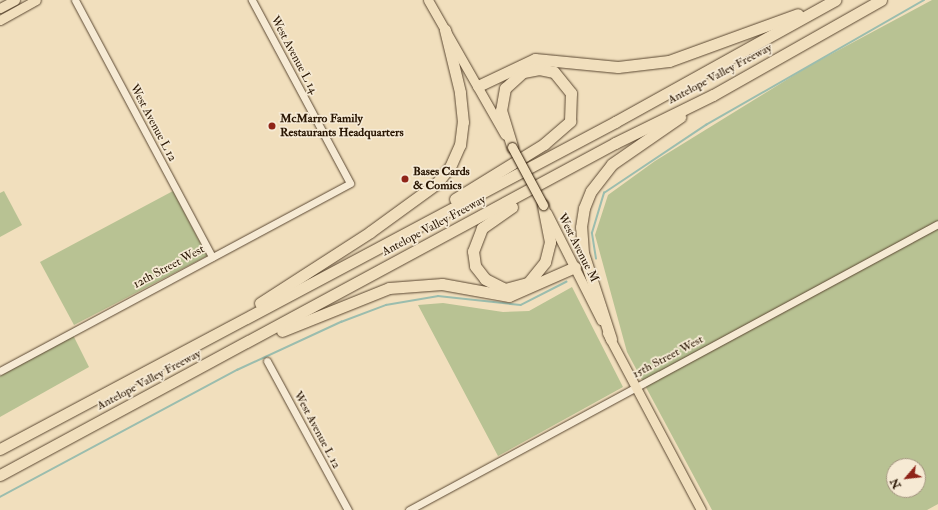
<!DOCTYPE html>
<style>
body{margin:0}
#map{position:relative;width:938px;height:510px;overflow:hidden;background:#f1dfbd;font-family:"IM FELL Double Pica",serif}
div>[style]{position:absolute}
.green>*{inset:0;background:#b8c293}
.stream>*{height:1.5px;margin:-0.75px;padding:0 0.75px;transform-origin:0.75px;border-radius:0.75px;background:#9bbdae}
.roads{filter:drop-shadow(0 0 1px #5b4832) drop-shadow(0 0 1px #5b4832)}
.minor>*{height:7px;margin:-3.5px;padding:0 3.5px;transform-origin:3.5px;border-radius:3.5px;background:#f6ead4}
.major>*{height:9px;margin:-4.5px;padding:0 4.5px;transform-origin:4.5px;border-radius:4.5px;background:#f1dfbd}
.highway>*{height:11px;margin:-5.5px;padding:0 5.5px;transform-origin:5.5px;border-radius:5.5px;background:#f1dfbd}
.bridges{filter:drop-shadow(0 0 1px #291603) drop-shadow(0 0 1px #291603)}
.major-bridge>*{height:9px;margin:-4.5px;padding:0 4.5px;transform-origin:4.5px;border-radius:4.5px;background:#f1dfbd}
.dots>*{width:11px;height:11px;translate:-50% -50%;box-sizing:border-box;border:2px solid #f6ead4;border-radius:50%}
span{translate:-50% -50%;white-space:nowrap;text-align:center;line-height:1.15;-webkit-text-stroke:3.5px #f6ead4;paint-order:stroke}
.street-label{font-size:12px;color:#291603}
.poi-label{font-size:12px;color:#291603;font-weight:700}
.left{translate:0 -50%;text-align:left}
.north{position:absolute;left:886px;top:458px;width:40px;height:40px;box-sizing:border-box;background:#f6ead4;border:1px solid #a49580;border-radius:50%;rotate:242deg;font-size:11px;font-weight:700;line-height:16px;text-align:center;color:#291603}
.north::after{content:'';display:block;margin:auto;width:14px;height:18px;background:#8f2418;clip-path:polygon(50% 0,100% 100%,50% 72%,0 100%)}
</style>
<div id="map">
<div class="green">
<i style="clip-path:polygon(evenodd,932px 0,938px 0,938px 504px,927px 510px,712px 510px,627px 352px,595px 235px,608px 195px,655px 161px,809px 66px,932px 0,894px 466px,918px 466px,918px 490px,894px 490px,894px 466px)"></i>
<i style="clip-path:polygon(4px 191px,22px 225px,0 237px,0 193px)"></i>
<i style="clip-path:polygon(173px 191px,207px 256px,74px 325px,40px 262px)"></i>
<i style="clip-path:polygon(572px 287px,623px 387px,498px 456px,418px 305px,443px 303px,503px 312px,529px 311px)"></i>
<i style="clip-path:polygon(73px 335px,89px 367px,0 417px,0 376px)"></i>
</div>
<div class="stream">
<i style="left:596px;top:259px;width:26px;rotate:-99deg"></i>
<i style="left:592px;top:233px;width:42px;rotate:-73.3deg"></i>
<i style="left:604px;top:193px;width:123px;rotate:-33.7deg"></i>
<i style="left:706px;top:125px;width:251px;rotate:-29.8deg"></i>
<i style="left:0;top:497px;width:269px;rotate:-28.2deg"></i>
<i style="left:237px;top:370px;width:115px;rotate:-24.8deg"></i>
<i style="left:341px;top:322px;width:48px;rotate:-20.7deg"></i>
<i style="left:386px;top:305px;width:53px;rotate:-9.8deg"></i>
<i style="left:438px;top:296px;width:83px;rotate:6.2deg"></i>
<i style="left:521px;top:305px;width:51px;rotate:-27.1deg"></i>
</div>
<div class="roads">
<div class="minor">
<i style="left:75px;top:0;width:291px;rotate:61.9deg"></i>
<i style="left:267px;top:361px;width:170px;rotate:61.5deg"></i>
<i style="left:0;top:371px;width:397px;rotate:-28.2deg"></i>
<i style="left:350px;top:183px;width:208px;rotate:-118.2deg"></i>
<i style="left:409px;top:510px;width:601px;rotate:-28.4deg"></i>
</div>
<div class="major">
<i style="left:428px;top:0;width:155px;rotate:60.3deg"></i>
<i style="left:0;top:8px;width:17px;rotate:-28deg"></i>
<i style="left:0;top:20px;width:41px;rotate:-29.1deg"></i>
<i style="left:547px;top:213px;width:120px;rotate:63.2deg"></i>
<i style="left:607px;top:333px;width:200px;rotate:62deg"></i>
</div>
<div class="highway">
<i style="left:478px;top:86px;width:63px;rotate:-25.3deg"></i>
<i style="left:535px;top:59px;width:83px;rotate:5.5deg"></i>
<i style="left:618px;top:67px;width:51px;rotate:-6.7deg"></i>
<i style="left:669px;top:61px;width:137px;rotate:-20deg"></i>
<i style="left:455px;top:199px;width:105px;rotate:-31.7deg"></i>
<i style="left:544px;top:144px;width:35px;rotate:-41deg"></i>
<i style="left:570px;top:121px;width:28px;rotate:-88deg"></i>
<i style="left:571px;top:93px;width:27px;rotate:-129deg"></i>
<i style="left:554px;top:72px;width:15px;rotate:-169deg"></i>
<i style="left:539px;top:69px;width:16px;rotate:169deg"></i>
<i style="left:523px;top:72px;width:24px;rotate:138deg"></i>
<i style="left:505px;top:88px;width:22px;rotate:100deg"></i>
<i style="left:501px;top:110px;width:39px;rotate:73deg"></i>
<i style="left:512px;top:207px;width:37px;rotate:145deg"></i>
<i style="left:482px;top:228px;width:25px;rotate:111deg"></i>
<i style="left:473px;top:251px;width:15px;rotate:82deg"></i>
<i style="left:475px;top:266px;width:16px;rotate:52deg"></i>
<i style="left:485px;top:279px;width:22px;rotate:27deg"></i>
<i style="left:505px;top:289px;width:24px;rotate:-15deg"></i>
<i style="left:528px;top:283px;width:27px;rotate:-51deg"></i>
<i style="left:545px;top:262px;width:21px;rotate:-76deg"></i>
<i style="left:550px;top:242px;width:38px;rotate:-101deg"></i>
<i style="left:260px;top:303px;width:131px;rotate:-32.8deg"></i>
<i style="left:370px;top:232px;width:82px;rotate:-36deg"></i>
<i style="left:436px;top:184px;width:22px;rotate:-51deg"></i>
<i style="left:450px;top:167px;width:24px;rotate:-66deg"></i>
<i style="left:460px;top:145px;width:23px;rotate:-83deg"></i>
<i style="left:463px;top:122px;width:30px;rotate:-96deg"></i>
<i style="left:460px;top:92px;width:64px;rotate:-103.6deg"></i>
<i style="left:282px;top:331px;width:115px;rotate:-21.9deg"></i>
<i style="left:389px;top:288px;width:53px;rotate:-4.3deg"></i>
<i style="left:442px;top:284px;width:68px;rotate:10.2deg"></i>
<i style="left:509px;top:296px;width:72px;rotate:-23.7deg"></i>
<i style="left:611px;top:339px;width:90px;rotate:-108deg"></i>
<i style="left:583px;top:253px;width:26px;rotate:-94deg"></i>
<i style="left:581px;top:227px;width:19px;rotate:-81deg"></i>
<i style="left:584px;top:208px;width:18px;rotate:-68deg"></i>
<i style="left:591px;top:191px;width:34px;rotate:-52deg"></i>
<i style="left:612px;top:164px;width:83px;rotate:-34.7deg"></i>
<i style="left:0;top:449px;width:697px;rotate:-28deg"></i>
<i style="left:615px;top:122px;width:252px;rotate:-29deg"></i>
<i style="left:0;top:475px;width:699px;rotate:-28.36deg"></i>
<i style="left:615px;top:143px;width:109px;rotate:-26.1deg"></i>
<i style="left:713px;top:95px;width:193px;rotate:-29.5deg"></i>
</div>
</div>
<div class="bridges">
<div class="major-bridge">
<i style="left:512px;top:147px;width:66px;rotate:61.9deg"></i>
</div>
</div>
<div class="dots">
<i style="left:272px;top:126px;background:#8f2418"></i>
<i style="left:405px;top:179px;background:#8f2418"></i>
</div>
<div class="street-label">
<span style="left:294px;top:55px;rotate:62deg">West Avenue L 14</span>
<span style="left:720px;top:74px;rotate:-28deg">Antelope Valley Freeway</span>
<span style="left:153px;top:123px;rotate:62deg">West Avenue L 12</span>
<span style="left:434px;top:226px;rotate:-28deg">Antelope Valley Freeway</span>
<span style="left:578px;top:248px;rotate:63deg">West Avenue M</span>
<span style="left:169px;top:267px;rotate:-28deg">12th Street West</span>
<span style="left:668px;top:357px;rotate:-28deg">15th Street West</span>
<span style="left:149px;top:380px;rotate:-28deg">Antelope Valley Freeway</span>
<span style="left:317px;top:430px;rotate:62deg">West Avenue L 12</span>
</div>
<div class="poi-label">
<span class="left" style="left:280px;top:126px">McMarro Family<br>Restaurants Headquarters</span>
<span class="left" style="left:413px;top:179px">Bases Cards<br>&amp; Comics</span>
</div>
<div class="north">N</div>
</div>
